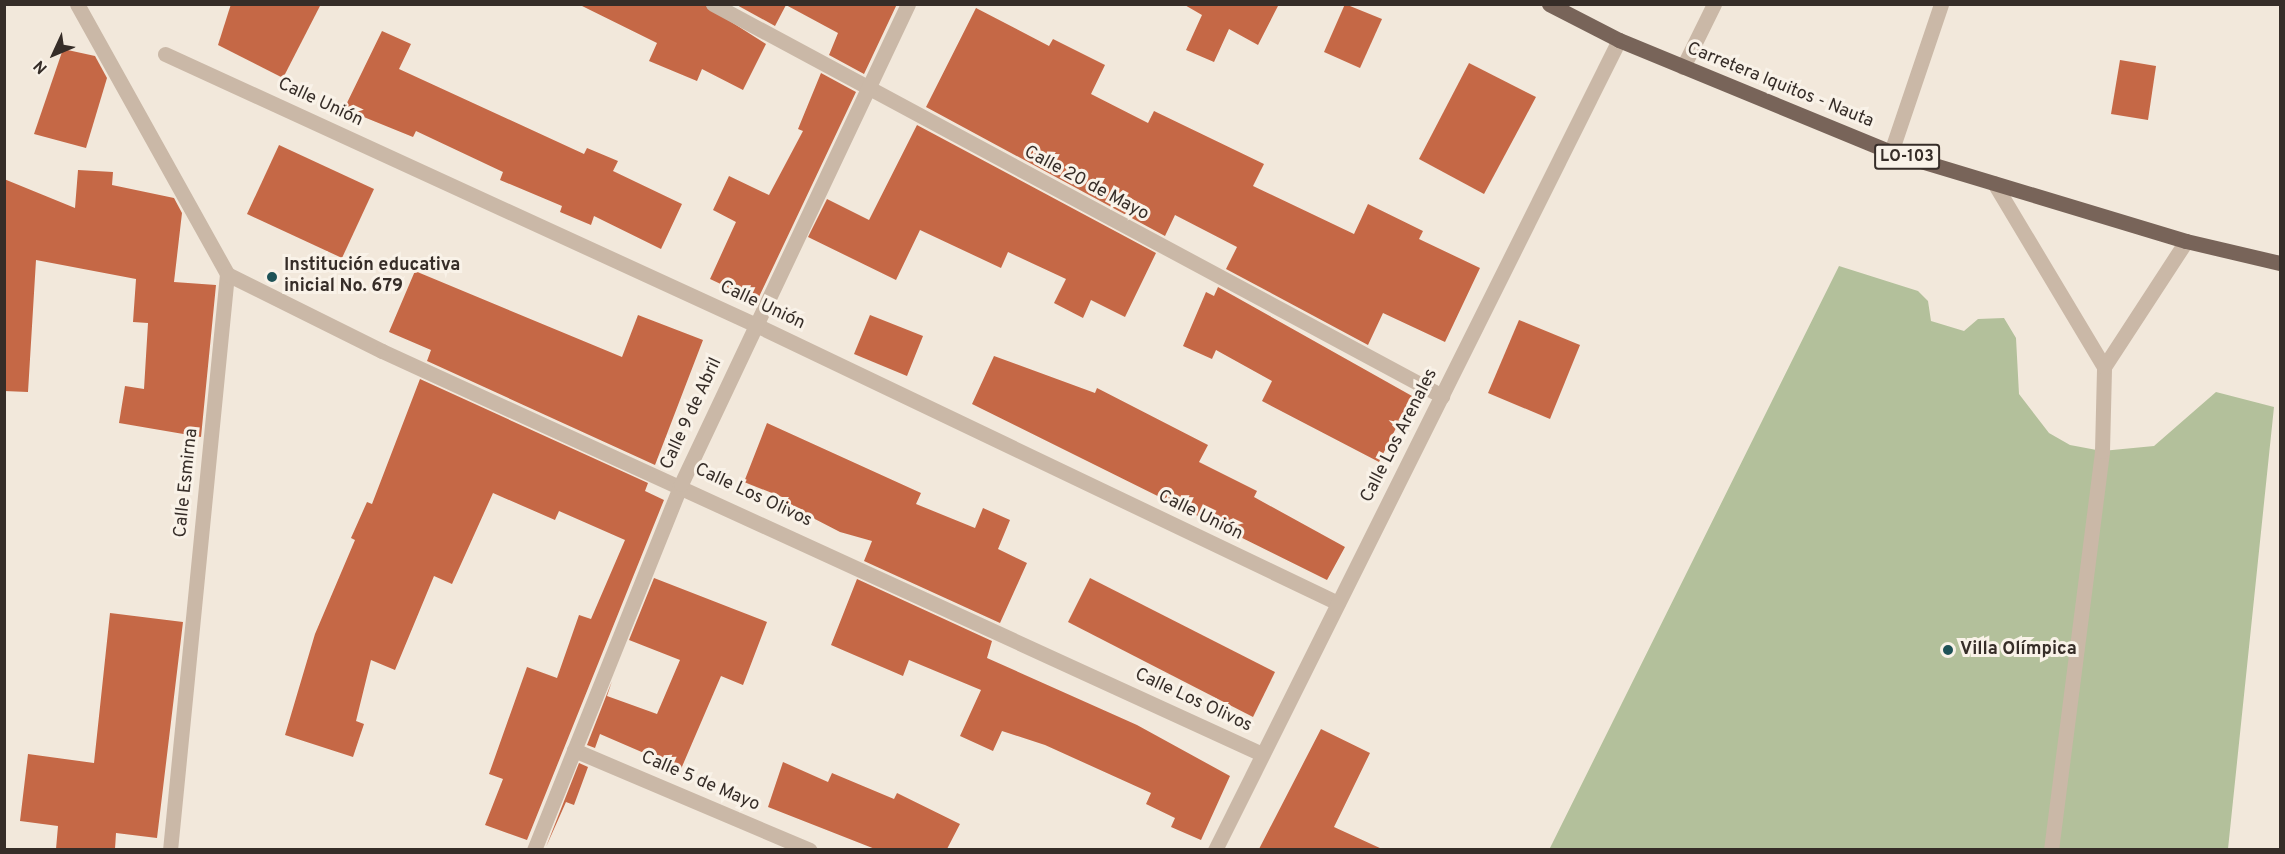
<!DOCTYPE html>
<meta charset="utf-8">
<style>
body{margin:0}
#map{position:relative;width:2285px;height:854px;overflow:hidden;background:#f2e8db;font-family:Overpass,sans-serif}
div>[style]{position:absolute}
.green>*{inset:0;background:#b3c09b}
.building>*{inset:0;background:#c56846}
.minor>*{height:15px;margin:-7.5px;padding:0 7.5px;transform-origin:7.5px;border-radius:7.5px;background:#cab8a7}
.major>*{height:15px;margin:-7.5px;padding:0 7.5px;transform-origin:7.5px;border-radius:7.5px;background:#786459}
.dots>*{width:16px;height:16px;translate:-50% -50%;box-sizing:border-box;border:3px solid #f9f2e8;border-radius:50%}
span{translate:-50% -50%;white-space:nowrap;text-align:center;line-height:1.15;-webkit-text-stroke:6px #f9f2e8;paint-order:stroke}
.shield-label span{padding:2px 4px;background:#f9f2e8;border:2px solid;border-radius:4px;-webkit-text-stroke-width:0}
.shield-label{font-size:16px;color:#362d28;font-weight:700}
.street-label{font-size:18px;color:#362d28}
.poi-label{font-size:18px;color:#362d28;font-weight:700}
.left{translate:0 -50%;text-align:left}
.frame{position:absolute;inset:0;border:6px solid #362d28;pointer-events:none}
.north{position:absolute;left:24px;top:24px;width:60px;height:60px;-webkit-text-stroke:4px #f9f2e8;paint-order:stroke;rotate:226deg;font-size:16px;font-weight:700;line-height:24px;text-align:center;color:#362d28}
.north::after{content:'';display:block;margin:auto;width:21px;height:27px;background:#362d28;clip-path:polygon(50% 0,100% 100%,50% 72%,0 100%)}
</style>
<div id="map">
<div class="green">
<i style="clip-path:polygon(1839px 266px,1918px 291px,1928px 301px,1931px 321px,1964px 331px,1978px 319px,2004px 318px,2016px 338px,2019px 394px,2049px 433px,2070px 445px,2102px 451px,2154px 446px,2216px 392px,2274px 407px,2228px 849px,1549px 850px)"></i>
</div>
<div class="building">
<i style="clip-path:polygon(231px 4px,321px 4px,283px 78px,218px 45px)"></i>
<i style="clip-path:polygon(578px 4px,703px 4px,766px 44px,743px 90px,702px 69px,697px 81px,649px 61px,657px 43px)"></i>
<i style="clip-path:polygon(735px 4px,897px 4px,864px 74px,829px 55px,838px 33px,786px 5px,775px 26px)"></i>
<i style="clip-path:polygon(1183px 4px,1279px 4px,1258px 45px,1229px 29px,1214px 62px,1186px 50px,1202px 15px)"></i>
<i style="clip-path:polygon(1345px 4px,1382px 19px,1360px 68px,1324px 52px)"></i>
<i style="clip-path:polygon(976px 8px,1049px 46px,1053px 39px,1105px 65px,1091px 94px,1148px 123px,1154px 111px,1264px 164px,1253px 186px,1354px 234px,1368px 204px,1423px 231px,1419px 239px,1480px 268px,1445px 342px,1383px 313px,1368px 345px,1226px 269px,1237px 247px,1175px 215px,1165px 236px,926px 107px)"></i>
<i style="clip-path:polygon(382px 31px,411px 44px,399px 69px,584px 154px,587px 148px,618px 161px,613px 171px,682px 204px,661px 249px,594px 216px,591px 225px,560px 212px,562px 206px,500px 180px,503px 172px,416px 131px,413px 137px,344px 109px)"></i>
<i style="clip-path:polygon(63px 49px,95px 56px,107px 78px,86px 148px,34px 134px)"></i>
<i style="clip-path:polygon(2120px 60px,2156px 66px,2148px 120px,2111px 114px)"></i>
<i style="clip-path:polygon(1469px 63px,1536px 97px,1484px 194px,1419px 159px)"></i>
<i style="clip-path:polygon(821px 73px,856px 92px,757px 301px,710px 279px,736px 222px,713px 210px,729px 176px,769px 195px,803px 131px,798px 129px)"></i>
<i style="clip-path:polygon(917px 125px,1156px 253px,1125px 317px,1091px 300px,1083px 318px,1054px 303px,1066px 279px,1008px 252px,1001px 268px,920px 230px,896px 280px,808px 237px,827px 199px,869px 220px)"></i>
<i style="clip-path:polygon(279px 145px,374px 189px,342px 258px,247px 214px)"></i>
<i style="clip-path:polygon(78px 170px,113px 172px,112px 185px,174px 198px,182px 213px,174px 282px,216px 285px,201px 437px,119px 423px,125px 386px,144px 389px,148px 323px,133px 322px,136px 279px,36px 260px,28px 392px,4px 391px,4px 179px,75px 208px)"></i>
<i style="clip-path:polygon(415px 271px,622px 357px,638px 315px,703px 340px,655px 465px,427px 361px,431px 350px,389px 332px)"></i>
<i style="clip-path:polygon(1218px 287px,1412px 396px,1379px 462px,1262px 401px,1272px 381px,1216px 350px,1212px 359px,1183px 346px,1206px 292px,1214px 296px)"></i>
<i style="clip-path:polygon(870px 315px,923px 336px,907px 376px,854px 354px)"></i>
<i style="clip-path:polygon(1519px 320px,1580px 345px,1550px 419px,1488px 393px)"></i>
<i style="clip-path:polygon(994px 356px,1095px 393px,1097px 388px,1208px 445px,1199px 462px,1257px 491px,1254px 497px,1345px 547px,1327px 580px,972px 404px)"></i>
<i style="clip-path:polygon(420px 379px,648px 483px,645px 491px,664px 500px,527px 840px,485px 825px,503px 779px,489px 774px,527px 667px,557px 678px,579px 615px,591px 619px,625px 540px,559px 511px,555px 520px,493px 493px,452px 584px,434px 576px,395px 670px,371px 660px,356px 721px,364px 724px,353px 757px,285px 735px,315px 634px,355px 540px,351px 538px,367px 502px,372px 504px)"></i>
<i style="clip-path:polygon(767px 423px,921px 493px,916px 504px,975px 528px,983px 508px,1010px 520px,998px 549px,1027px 563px,1000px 623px,864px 561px,872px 541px,840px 532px,780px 501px,782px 497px,744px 482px)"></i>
<i style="clip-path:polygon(654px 578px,767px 622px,743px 685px,721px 676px,681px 769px,600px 734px,595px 748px,587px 745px,612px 681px,607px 696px,657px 714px,680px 660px,629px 640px)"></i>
<i style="clip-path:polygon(1090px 578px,1275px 672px,1253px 717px,1068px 622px)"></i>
<i style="clip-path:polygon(857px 579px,992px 641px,987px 658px,1137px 725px,1230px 776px,1201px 840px,1171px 827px,1175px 818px,1146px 804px,1151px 793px,1045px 745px,1002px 731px,993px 751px,960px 736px,981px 690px,909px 660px,903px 676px,831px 645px)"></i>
<i style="clip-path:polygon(110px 613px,183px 622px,157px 838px,116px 833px,115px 849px,56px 849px,58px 826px,20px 821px,28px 754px,94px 763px)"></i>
<i style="clip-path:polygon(1321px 729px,1370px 753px,1334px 827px,1382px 849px,1259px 849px)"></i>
<i style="clip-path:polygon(783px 762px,828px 782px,832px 773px,894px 799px,897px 793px,960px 824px,947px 849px,875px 849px,768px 807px)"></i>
<i style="clip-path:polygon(579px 763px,588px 767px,574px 805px,566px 802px,546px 847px)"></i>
</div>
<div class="minor">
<i style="left:77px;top:4px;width:309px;rotate:60.9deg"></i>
<i style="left:227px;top:274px;width:579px;rotate:95.65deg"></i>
<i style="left:713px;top:4px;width:828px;rotate:28.27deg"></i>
<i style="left:165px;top:54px;width:648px;rotate:24.63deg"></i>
<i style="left:754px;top:324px;width:647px;rotate:25.54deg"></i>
<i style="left:1683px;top:67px;width:70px;rotate:-63.8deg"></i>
<i style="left:1891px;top:152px;width:156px;rotate:-71.3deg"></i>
<i style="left:1994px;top:183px;width:214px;rotate:59.1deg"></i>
<i style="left:227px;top:274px;width:173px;rotate:26.4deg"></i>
<i style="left:382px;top:351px;width:968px;rotate:24.61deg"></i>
<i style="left:574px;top:750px;width:256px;rotate:23deg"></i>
<i style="left:534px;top:850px;width:394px;rotate:-68.1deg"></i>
<i style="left:681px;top:484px;width:531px;rotate:-64.69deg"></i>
<i style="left:1215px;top:850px;width:905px;rotate:-63.49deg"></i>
<i style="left:2051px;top:850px;width:402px;rotate:-82.7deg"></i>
<i style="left:2102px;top:451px;width:84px;rotate:-88.6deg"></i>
<i style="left:2104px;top:367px;width:150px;rotate:-56.9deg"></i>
</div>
<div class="major">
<i style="left:1549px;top:4px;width:79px;rotate:27.2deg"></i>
<i style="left:1619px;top:40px;width:294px;rotate:22.4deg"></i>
<i style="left:1891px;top:152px;width:308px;rotate:16.8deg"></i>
<i style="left:2186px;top:241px;width:97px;rotate:13.2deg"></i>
</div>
<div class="dots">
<i style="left:272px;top:277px;background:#1e5257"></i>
<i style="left:1948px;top:650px;background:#1e5257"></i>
</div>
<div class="shield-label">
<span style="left:1907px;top:157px">LO-103</span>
</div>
<div class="street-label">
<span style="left:1780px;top:86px;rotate:22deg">Carretera Iquitos - Nauta</span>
<span style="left:320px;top:103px;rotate:25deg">Calle Unión</span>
<span style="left:1086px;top:184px;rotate:28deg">Calle 20 de Mayo</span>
<span style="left:762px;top:306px;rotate:25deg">Calle Unión</span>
<span style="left:692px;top:414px;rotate:-65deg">Calle 9 de Abril</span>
<span style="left:1400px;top:436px;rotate:-63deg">Calle Los Arenales</span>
<span style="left:187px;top:483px;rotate:-84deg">Calle Esmirna</span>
<span style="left:753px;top:496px;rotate:25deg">Calle Los Olivos</span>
<span style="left:1200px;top:516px;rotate:26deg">Calle Unión</span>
<span style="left:1193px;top:701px;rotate:25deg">Calle Los Olivos</span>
<span style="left:700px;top:782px;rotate:23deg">Calle 5 de Mayo</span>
</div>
<div class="poi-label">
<span class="left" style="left:284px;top:277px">Institución educativa<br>inicial No. 679</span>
<span class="left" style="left:1960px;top:650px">Villa Olímpica</span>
</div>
<div class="frame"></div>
<div class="north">N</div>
</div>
